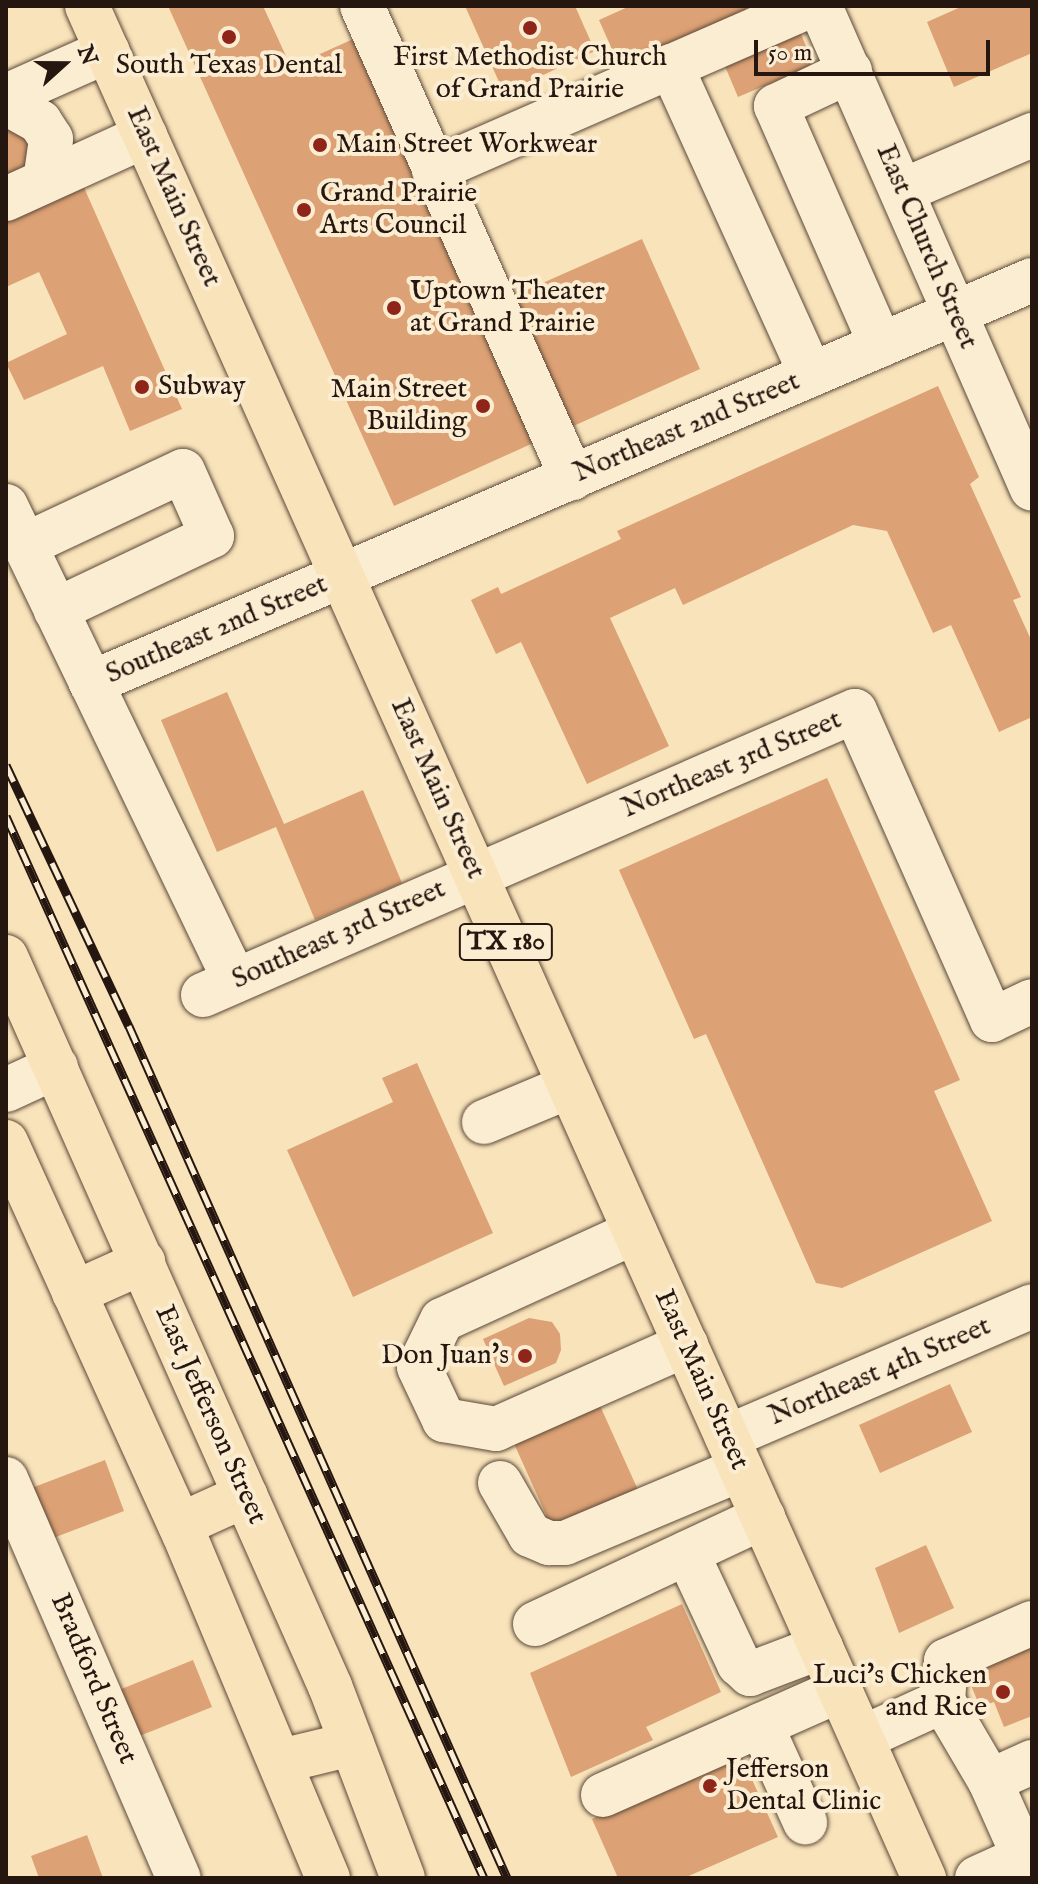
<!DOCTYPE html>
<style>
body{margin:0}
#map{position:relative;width:1038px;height:1884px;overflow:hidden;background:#f9e3ba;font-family:"IM FELL English",serif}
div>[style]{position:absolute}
.building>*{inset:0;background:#dca174}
.roads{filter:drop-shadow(0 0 2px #5b493a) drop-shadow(0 0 2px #5b493a)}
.minor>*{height:44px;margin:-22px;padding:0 22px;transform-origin:22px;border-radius:22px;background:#fbedd2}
.major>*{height:44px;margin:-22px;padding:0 22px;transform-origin:22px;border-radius:22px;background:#f9e3ba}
.rail>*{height:9px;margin-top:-4.5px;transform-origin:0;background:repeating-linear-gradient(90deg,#fbedd2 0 18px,#261610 0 36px);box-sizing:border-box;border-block:2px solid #261610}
.dots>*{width:22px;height:22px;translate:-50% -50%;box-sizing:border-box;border:4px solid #fbedd2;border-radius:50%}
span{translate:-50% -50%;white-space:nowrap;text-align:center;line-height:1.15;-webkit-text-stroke:8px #fbedd2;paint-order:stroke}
.shield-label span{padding:2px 6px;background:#fbedd2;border:2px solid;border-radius:6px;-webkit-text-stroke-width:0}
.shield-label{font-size:26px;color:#261610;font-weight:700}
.poi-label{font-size:28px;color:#261610}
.left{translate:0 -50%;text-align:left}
.right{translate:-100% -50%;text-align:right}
.street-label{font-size:28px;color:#261610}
.frame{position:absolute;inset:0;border:8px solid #261610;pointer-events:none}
.north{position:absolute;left:24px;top:24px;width:80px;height:80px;-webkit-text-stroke:6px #fbedd2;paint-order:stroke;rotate:69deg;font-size:22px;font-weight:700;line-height:32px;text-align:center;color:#261610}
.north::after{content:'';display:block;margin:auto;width:28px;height:36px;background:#261610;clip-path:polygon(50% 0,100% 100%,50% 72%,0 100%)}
.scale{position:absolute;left:754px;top:40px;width:236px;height:36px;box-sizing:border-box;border:4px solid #261610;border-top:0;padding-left:10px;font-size:24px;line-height:28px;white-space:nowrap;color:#261610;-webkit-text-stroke:6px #fbedd2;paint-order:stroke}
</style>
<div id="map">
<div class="building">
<i style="clip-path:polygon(168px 6px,263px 6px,291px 67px,360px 36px,542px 439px,394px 506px)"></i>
<i style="clip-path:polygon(465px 6px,575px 6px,595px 51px,504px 93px)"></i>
<i style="clip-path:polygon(630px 6px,745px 6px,749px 16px,622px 72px,599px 20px)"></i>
<i style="clip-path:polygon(963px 6px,1032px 6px,1032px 53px,954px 87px,927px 22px)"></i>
<i style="clip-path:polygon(800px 32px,814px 65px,738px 97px,724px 64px)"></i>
<i style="clip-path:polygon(18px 120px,42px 173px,6px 190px,6px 125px)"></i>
<i style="clip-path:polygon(78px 174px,182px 409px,130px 431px,103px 366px,24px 400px,6px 363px,67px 334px,39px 272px,6px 287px,6px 207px)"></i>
<i style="clip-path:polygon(642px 239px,700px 369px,569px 428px,511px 297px)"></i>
<i style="clip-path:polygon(938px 386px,979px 477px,970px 484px,1021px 597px,1013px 600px,1032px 642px,1032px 717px,999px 732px,951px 625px,933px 633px,887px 531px,853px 525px,683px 605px,675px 588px,610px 618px,669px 746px,587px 784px,521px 642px,496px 654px,471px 600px,498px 587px,501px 594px,621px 539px,617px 531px)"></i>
<i style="clip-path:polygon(227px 692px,284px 824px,363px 790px,402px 883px,315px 920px,276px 827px,217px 852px,161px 720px)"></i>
<i style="clip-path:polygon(827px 778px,960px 1080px,934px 1091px,992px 1221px,842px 1288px,816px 1283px,706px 1034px,694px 1039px,619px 870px)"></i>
<i style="clip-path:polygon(417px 1063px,493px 1233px,353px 1297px,287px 1150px,393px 1102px,382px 1078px)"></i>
<i style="clip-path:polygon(529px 1318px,552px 1322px,560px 1334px,561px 1350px,556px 1363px,504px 1386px,483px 1339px)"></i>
<i style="clip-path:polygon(950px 1384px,972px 1432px,880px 1473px,859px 1425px)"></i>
<i style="clip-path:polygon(597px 1399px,638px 1490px,552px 1528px,511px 1437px)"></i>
<i style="clip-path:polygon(105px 1460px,124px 1511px,48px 1540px,29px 1489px)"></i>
<i style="clip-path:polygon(926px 1545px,954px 1608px,899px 1633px,875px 1568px)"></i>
<i style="clip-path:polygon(682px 1604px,721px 1692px,646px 1727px,653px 1740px,571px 1777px,530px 1673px)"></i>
<i style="clip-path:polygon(1032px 1644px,1032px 1716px,1004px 1727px,994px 1702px,980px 1707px,970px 1683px,985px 1676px,981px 1665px)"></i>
<i style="clip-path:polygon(193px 1660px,212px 1707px,137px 1737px,119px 1690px)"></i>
<i style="clip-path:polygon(740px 1753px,778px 1837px,684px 1878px,618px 1878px,592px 1819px)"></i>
<i style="clip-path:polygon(87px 1835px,103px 1878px,39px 1878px,31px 1856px)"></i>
</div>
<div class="roads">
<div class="minor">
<i style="left:362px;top:6px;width:517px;rotate:66.01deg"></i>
<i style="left:820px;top:6px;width:527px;rotate:66.3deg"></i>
<i style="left:671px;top:66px;width:339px;rotate:65.6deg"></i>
<i style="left:850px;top:71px;width:82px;rotate:154.7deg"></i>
<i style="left:776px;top:106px;width:261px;rotate:66.3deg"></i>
<i style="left:6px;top:96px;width:111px;rotate:-24deg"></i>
<i style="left:6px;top:103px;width:39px;rotate:29deg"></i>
<i style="left:40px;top:122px;width:20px;rotate:57deg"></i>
<i style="left:51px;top:139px;width:42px;rotate:98.1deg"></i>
<i style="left:434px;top:170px;width:410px;rotate:-23.6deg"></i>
<i style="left:902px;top:191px;width:142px;rotate:-23.3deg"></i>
<i style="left:6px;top:199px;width:153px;rotate:-24.4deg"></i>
<i style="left:6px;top:506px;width:527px;rotate:64.26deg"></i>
<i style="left:25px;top:545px;width:174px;rotate:-25.1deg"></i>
<i style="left:183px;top:471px;width:71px;rotate:66deg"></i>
<i style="left:212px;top:536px;width:173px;rotate:154.6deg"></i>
<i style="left:91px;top:683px;width:1024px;rotate:-23.18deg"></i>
<i style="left:203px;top:995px;width:711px;rotate:-23.54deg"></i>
<i style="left:855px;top:711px;width:338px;rotate:66.1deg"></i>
<i style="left:992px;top:1020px;width:44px;rotate:-25.4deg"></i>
<i style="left:6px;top:1090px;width:55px;rotate:-24.7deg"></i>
<i style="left:484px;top:1122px;width:93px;rotate:-22.7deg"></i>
<i style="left:635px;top:1232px;width:212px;rotate:155.5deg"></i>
<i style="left:442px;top:1320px;width:52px;rotate:116.1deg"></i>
<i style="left:419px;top:1367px;width:59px;rotate:64.7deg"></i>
<i style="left:444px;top:1420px;width:53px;rotate:9.8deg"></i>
<i style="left:496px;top:1429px;width:208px;rotate:-23.9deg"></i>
<i style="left:727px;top:1437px;width:332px;rotate:-23.2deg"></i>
<i style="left:6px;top:1479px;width:435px;rotate:66.6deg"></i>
<i style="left:500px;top:1483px;width:60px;rotate:60deg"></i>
<i style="left:530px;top:1535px;width:21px;rotate:23deg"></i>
<i style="left:549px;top:1543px;width:16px"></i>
<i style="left:565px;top:1543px;width:191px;rotate:-22.8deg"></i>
<i style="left:687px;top:1553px;width:123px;rotate:64.9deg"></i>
<i style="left:739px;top:1664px;width:15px;rotate:42deg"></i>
<i style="left:750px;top:1674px;width:76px;rotate:-20.8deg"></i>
<i style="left:1032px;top:1623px;width:94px;rotate:156.2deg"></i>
<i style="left:946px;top:1661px;width:40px;rotate:94.3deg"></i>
<i style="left:943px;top:1701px;width:93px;rotate:59.6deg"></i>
<i style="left:990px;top:1781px;width:46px;rotate:-24.3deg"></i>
<i style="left:535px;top:1624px;width:252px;rotate:-25.1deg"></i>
<i style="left:761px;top:1725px;width:107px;rotate:65.6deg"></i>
<i style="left:862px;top:1738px;width:89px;rotate:-24.6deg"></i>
<i style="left:990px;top:1781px;width:103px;rotate:65.9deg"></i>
<i style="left:603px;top:1795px;width:259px;rotate:-23.9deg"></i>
<i style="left:977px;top:1878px;width:51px;rotate:-24.1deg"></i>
</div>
<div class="major">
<i style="left:87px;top:6px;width:2051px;rotate:65.91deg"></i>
<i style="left:6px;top:957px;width:798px;rotate:66.04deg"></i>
<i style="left:330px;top:1686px;width:205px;rotate:69.2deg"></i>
<i style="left:6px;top:1142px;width:431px;rotate:65.6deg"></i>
<i style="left:184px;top:1534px;width:373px;rotate:67.3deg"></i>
<i style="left:74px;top:1293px;width:76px;rotate:-24.2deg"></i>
<i style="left:180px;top:1525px;width:72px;rotate:-24.4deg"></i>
<i style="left:281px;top:1761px;width:73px;rotate:-13.5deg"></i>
</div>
</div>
<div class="rail">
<i style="left:6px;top:765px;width:289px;rotate:64.8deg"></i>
<i style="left:129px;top:1026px;width:932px;rotate:66.07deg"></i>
<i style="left:6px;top:816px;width:1165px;rotate:65.77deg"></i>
</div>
<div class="dots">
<i style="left:530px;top:28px;background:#8f2418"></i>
<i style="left:229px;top:37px;background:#8f2418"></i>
<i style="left:320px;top:145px;background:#8f2418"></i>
<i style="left:304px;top:210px;background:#8f2418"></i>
<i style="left:394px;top:308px;background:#8f2418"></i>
<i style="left:142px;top:387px;background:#8f2418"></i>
<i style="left:483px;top:406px;background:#8f2418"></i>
<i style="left:525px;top:1356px;background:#8f2418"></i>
<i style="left:1003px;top:1692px;background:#8f2418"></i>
<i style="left:710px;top:1786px;background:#8f2418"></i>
</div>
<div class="shield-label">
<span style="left:506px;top:942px">TX 180</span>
</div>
<div class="poi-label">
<span style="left:530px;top:74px">First Methodist Church<br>of Grand Prairie</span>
<span style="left:229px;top:66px">South Texas Dental</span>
<span class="left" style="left:336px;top:145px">Main Street Workwear</span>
<span class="left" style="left:320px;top:210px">Grand Prairie<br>Arts Council</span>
<span class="left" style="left:410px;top:308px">Uptown Theater<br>at Grand Prairie</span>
<span class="left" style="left:158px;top:387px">Subway</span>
<span class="right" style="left:467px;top:406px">Main Street<br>Building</span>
<span class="right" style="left:509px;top:1356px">Don Juan's</span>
<span class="right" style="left:987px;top:1692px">Luci's Chicken<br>and Rice</span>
<span class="left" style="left:726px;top:1786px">Jefferson<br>Dental Clinic</span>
</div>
<div class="street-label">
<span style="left:173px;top:197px;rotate:66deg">East Main Street</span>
<span style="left:926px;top:247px;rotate:67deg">East Church Street</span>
<span style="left:687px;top:428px;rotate:-23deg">Northeast 2nd Street</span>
<span style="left:217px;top:630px;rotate:-23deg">Southeast 2nd Street</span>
<span style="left:732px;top:765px;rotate:-23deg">Northeast 3rd Street</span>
<span style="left:437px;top:789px;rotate:66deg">East Main Street</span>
<span style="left:339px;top:935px;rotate:-24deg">Southeast 3rd Street</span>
<span style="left:880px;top:1372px;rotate:-23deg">Northeast 4th Street</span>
<span style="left:701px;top:1380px;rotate:66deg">East Main Street</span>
<span style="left:210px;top:1415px;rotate:66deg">East Jefferson Street</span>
<span style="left:93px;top:1679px;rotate:67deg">Bradford Street</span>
</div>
<div class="frame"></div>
<div class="north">N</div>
<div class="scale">50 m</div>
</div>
